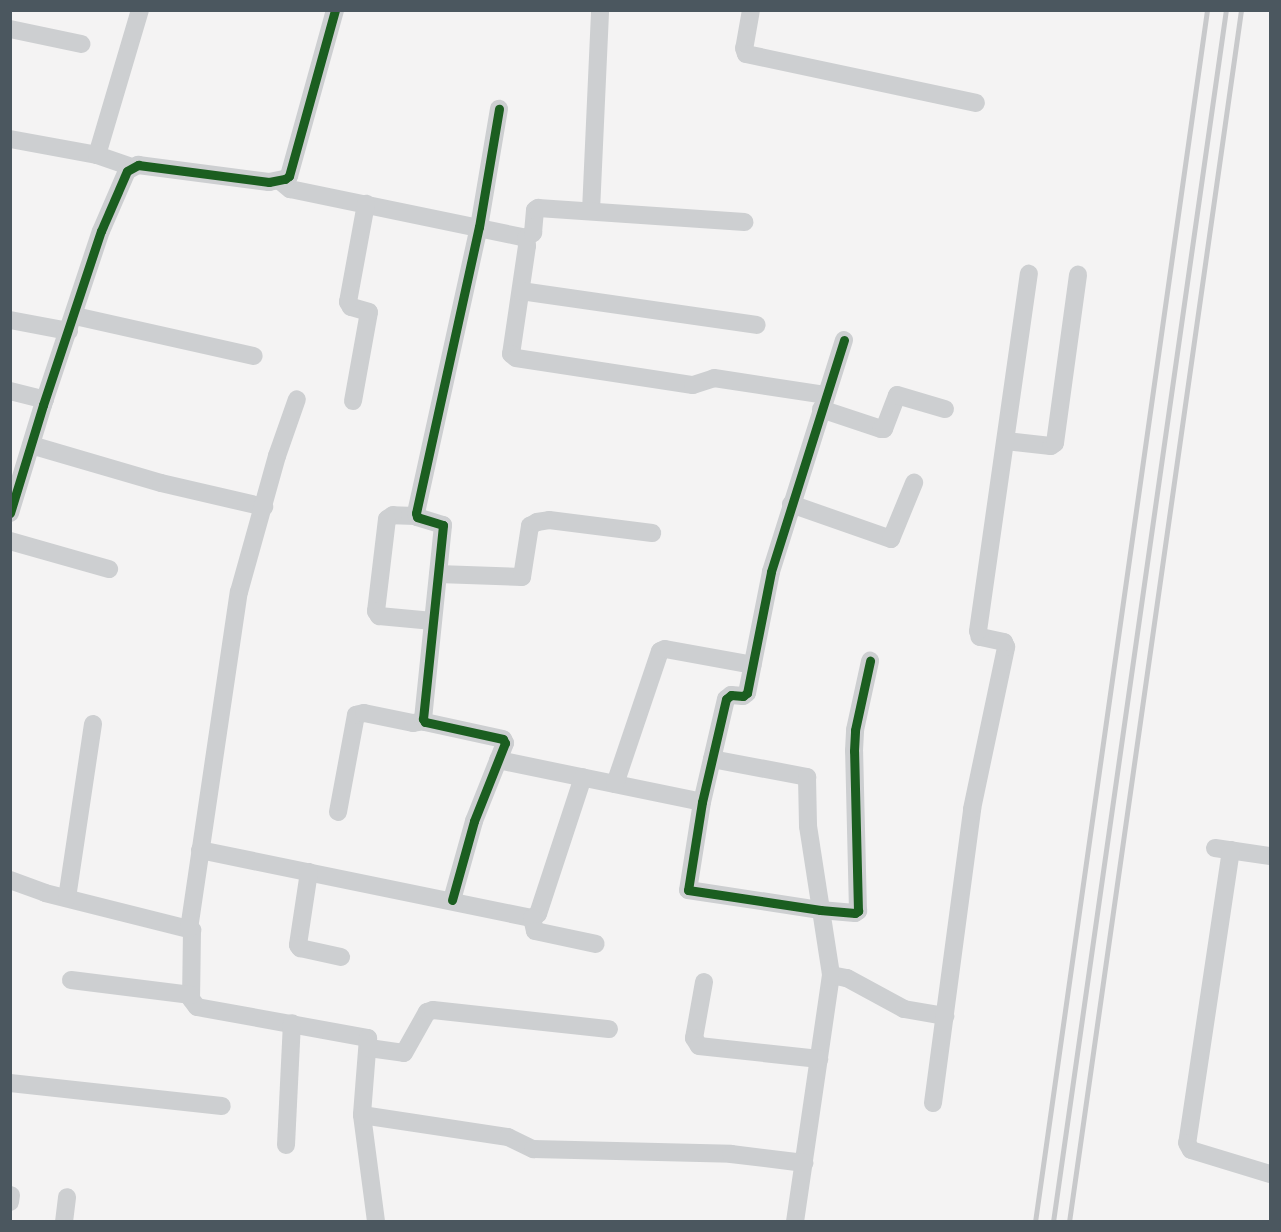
<!DOCTYPE html>
<style>
body{margin:0}
#map{position:relative;width:1281px;height:1232px;overflow:hidden;background:#f4f3f3;font-family:Arial,sans-serif}
div>[style]{position:absolute}
.street>*{height:18px;margin:-9px;padding:0 9px;transform-origin:9px;border-radius:9px;background:#cdcfd1}
.rail>*{height:4.5px;margin:-2.25px;padding:0 2.25px;transform-origin:2.25px;border-radius:2.25px;background:#c8c9cb}
.cycleway>*{height:9px;margin:-4.5px;padding:0 4.5px;transform-origin:4.5px;border-radius:4.5px;background:#1b5e20}
span{translate:-50% -50%;white-space:nowrap;text-align:center;line-height:1.15;-webkit-text-stroke:6px #fff;paint-order:stroke}
.frame{position:absolute;inset:0;border:12px solid #4b575f;pointer-events:none}
</style>
<div id="map">
<div class="street">
<i style="left:751px;top:10px;width:39px;rotate:100deg"></i>
<i style="left:744px;top:48px;width:6px;rotate:72deg"></i>
<i style="left:746px;top:54px;width:235px;rotate:12deg"></i>
<i style="left:10px;top:29px;width:73px;rotate:11.9deg"></i>
<i style="left:10px;top:139px;width:88px;rotate:10.4deg"></i>
<i style="left:97px;top:155px;width:36px;rotate:19deg"></i>
<i style="left:97px;top:155px;width:151px;rotate:-73.5deg"></i>
<i style="left:280px;top:181px;width:13px;rotate:39deg"></i>
<i style="left:290px;top:189px;width:241px;rotate:11.7deg"></i>
<i style="left:526px;top:238px;width:8px;rotate:83deg"></i>
<i style="left:527px;top:246px;width:109px;rotate:98.4deg"></i>
<i style="left:511px;top:354px;width:6px;rotate:39deg"></i>
<i style="left:516px;top:358px;width:179px;rotate:8.7deg"></i>
<i style="left:693px;top:385px;width:22px;rotate:-18deg"></i>
<i style="left:714px;top:378px;width:112px;rotate:8.7deg"></i>
<i style="left:591px;top:211px;width:201px;rotate:-87.4deg"></i>
<i style="left:526px;top:238px;width:9px;rotate:-36deg"></i>
<i style="left:533px;top:233px;width:23px;rotate:-85deg"></i>
<i style="left:535px;top:210px;width:4px;rotate:-34deg"></i>
<i style="left:538px;top:208px;width:207px;rotate:3.9deg"></i>
<i style="left:521px;top:291px;width:238px;rotate:8.2deg"></i>
<i style="left:75px;top:316px;width:183px;rotate:12.6deg"></i>
<i style="left:10px;top:320px;width:60px;rotate:10.6deg"></i>
<i style="left:844px;top:340px;width:243px;rotate:107.5deg"></i>
<i style="left:771px;top:572px;width:123px;rotate:101.2deg"></i>
<i style="left:747px;top:693px;width:5px;rotate:143deg"></i>
<i style="left:743px;top:696px;width:12px;rotate:-175deg"></i>
<i style="left:731px;top:695px;width:6px;rotate:141deg"></i>
<i style="left:726px;top:699px;width:106px;rotate:103.1deg"></i>
<i style="left:702px;top:802px;width:89px;rotate:99deg"></i>
<i style="left:688px;top:890px;width:134px;rotate:8.6deg"></i>
<i style="left:820px;top:910px;width:35px;rotate:5deg"></i>
<i style="left:855px;top:913px;width:4px;rotate:-34deg"></i>
<i style="left:858px;top:911px;width:160px;rotate:-91.4deg"></i>
<i style="left:854px;top:751px;width:21px;rotate:-87deg"></i>
<i style="left:855px;top:730px;width:71px;rotate:-77.7deg"></i>
<i style="left:10px;top:391px;width:36px;rotate:14deg"></i>
<i style="left:353px;top:401px;width:90px;rotate:-79.8deg"></i>
<i style="left:369px;top:312px;width:19px;rotate:-164deg"></i>
<i style="left:351px;top:307px;width:6px;rotate:-121deg"></i>
<i style="left:348px;top:302px;width:100px;rotate:-79.6deg"></i>
<i style="left:821px;top:409px;width:63px;rotate:18.4deg"></i>
<i style="left:881px;top:429px;width:3px"></i>
<i style="left:884px;top:429px;width:36px;rotate:-69deg"></i>
<i style="left:897px;top:395px;width:50px;rotate:16.3deg"></i>
<i style="left:1006px;top:441px;width:45px;rotate:6.3deg"></i>
<i style="left:1051px;top:446px;width:5px;rotate:-37deg"></i>
<i style="left:1055px;top:443px;width:170px;rotate:-82.2deg"></i>
<i style="left:31px;top:445px;width:135px;rotate:16.3deg"></i>
<i style="left:161px;top:483px;width:106px;rotate:13.1deg"></i>
<i style="left:791px;top:504px;width:106px;rotate:19.3deg"></i>
<i style="left:891px;top:539px;width:61px;rotate:-67.7deg"></i>
<i style="left:10px;top:513px;width:113px;rotate:-73deg"></i>
<i style="left:43px;top:405px;width:183px;rotate:-71.6deg"></i>
<i style="left:101px;top:231px;width:65px;rotate:-66.6deg"></i>
<i style="left:127px;top:171px;width:13px;rotate:-29deg"></i>
<i style="left:138px;top:165px;width:132px;rotate:7.4deg"></i>
<i style="left:269px;top:182px;width:16px;rotate:-11deg"></i>
<i style="left:285px;top:179px;width:5px;rotate:-37deg"></i>
<i style="left:289px;top:176px;width:172px;rotate:-74.5deg"></i>
<i style="left:416px;top:516px;width:23px;rotate:-178deg"></i>
<i style="left:393px;top:515px;width:7px;rotate:146deg"></i>
<i style="left:387px;top:519px;width:93px;rotate:96.8deg"></i>
<i style="left:376px;top:611px;width:6px;rotate:59deg"></i>
<i style="left:379px;top:616px;width:54px;rotate:5.3deg"></i>
<i style="left:10px;top:541px;width:103px;rotate:15.8deg"></i>
<i style="left:438px;top:574px;width:84px;rotate:2deg"></i>
<i style="left:522px;top:577px;width:52px;rotate:-81.1deg"></i>
<i style="left:530px;top:526px;width:8px;rotate:-30deg"></i>
<i style="left:537px;top:522px;width:12px;rotate:-9deg"></i>
<i style="left:549px;top:520px;width:104px;rotate:7.2deg"></i>
<i style="left:712px;top:759px;width:97px;rotate:10.7deg"></i>
<i style="left:807px;top:777px;width:49px;rotate:88.8deg"></i>
<i style="left:808px;top:826px;width:151px;rotate:81.2deg"></i>
<i style="left:831px;top:975px;width:250px;rotate:98.3deg"></i>
<i style="left:498px;top:760px;width:208px;rotate:11.6deg"></i>
<i style="left:615px;top:784px;width:140px;rotate:-71.3deg"></i>
<i style="left:660px;top:651px;width:5px;rotate:-22deg"></i>
<i style="left:665px;top:649px;width:89px;rotate:10.3deg"></i>
<i style="left:338px;top:812px;width:99px;rotate:-79.5deg"></i>
<i style="left:356px;top:715px;width:8px;rotate:-14deg"></i>
<i style="left:364px;top:713px;width:50px;rotate:11.5deg"></i>
<i style="left:413px;top:723px;width:11px;rotate:-10deg"></i>
<i style="left:1215px;top:848px;width:56px;rotate:8.3deg"></i>
<i style="left:200px;top:850px;width:339px;rotate:11.6deg"></i>
<i style="left:532px;top:918px;width:7px;rotate:-34deg"></i>
<i style="left:538px;top:914px;width:144px;rotate:-71.8deg"></i>
<i style="left:1231px;top:850px;width:296px;rotate:98.5deg"></i>
<i style="left:1187px;top:1143px;width:8px;rotate:60deg"></i>
<i style="left:1191px;top:1150px;width:83px;rotate:16.9deg"></i>
<i style="left:309px;top:872px;width:74px;rotate:98.6deg"></i>
<i style="left:298px;top:945px;width:4px;rotate:56deg"></i>
<i style="left:300px;top:948px;width:42px;rotate:12.4deg"></i>
<i style="left:10px;top:880px;width:37px;rotate:20deg"></i>
<i style="left:45px;top:893px;width:152px;rotate:14.1deg"></i>
<i style="left:192px;top:930px;width:69px;rotate:90.8deg"></i>
<i style="left:191px;top:999px;width:10px;rotate:53deg"></i>
<i style="left:197px;top:1007px;width:174px;rotate:10.3deg"></i>
<i style="left:368px;top:1038px;width:77px;rotate:94.5deg"></i>
<i style="left:362px;top:1115px;width:108px;rotate:82.5deg"></i>
<i style="left:67px;top:898px;width:176px;rotate:-81.5deg"></i>
<i style="left:452px;top:900px;width:82px;rotate:-74.4deg"></i>
<i style="left:474px;top:821px;width:84px;rotate:-68.3deg"></i>
<i style="left:505px;top:743px;width:4px;rotate:-117deg"></i>
<i style="left:503px;top:739px;width:80px;rotate:-167.7deg"></i>
<i style="left:425px;top:722px;width:4px;rotate:-124deg"></i>
<i style="left:423px;top:719px;width:195px;rotate:-84.1deg"></i>
<i style="left:443px;top:525px;width:27px;rotate:-163deg"></i>
<i style="left:417px;top:517px;width:4px;rotate:-104deg"></i>
<i style="left:416px;top:513px;width:293px;rotate:-77.6deg"></i>
<i style="left:479px;top:227px;width:120px;rotate:-80.4deg"></i>
<i style="left:532px;top:918px;width:13px;rotate:77deg"></i>
<i style="left:535px;top:931px;width:62px;rotate:12deg"></i>
<i style="left:189px;top:929px;width:341px;rotate:-81.6deg"></i>
<i style="left:239px;top:592px;width:141px;rotate:-74.4deg"></i>
<i style="left:277px;top:456px;width:60px;rotate:-70.7deg"></i>
<i style="left:831px;top:975px;width:16px;rotate:11deg"></i>
<i style="left:847px;top:978px;width:65px;rotate:28.5deg"></i>
<i style="left:904px;top:1009px;width:42px;rotate:9.7deg"></i>
<i style="left:71px;top:980px;width:121px;rotate:7.1deg"></i>
<i style="left:704px;top:982px;width:57px;rotate:100.1deg"></i>
<i style="left:694px;top:1038px;width:9px;rotate:58deg"></i>
<i style="left:699px;top:1046px;width:121px;rotate:6.2deg"></i>
<i style="left:369px;top:1048px;width:35px;rotate:8deg"></i>
<i style="left:404px;top:1053px;width:47px;rotate:-60.7deg"></i>
<i style="left:427px;top:1012px;width:6px;rotate:-18deg"></i>
<i style="left:433px;top:1010px;width:177px;rotate:6.2deg"></i>
<i style="left:10px;top:1083px;width:213px;rotate:6.2deg"></i>
<i style="left:933px;top:1103px;width:297px;rotate:-82.4deg"></i>
<i style="left:972px;top:809px;width:166px;rotate:-78.1deg"></i>
<i style="left:1006px;top:647px;width:5px;rotate:-112deg"></i>
<i style="left:1004px;top:642px;width:25px;rotate:-168deg"></i>
<i style="left:980px;top:637px;width:6px;rotate:-108deg"></i>
<i style="left:978px;top:631px;width:361px;rotate:-81.9deg"></i>
<i style="left:362px;top:1115px;width:148px;rotate:8.6deg"></i>
<i style="left:508px;top:1137px;width:28px;rotate:26deg"></i>
<i style="left:533px;top:1149px;width:198px;rotate:1.4deg"></i>
<i style="left:731px;top:1154px;width:74px;rotate:7deg"></i>
<i style="left:286px;top:1145px;width:122px;rotate:-87.2deg"></i>
<i style="left:10px;top:1202px;width:7px;rotate:-82deg"></i>
<i style="left:64px;top:1222px;width:25px;rotate:-83deg"></i>
</div>
<div class="rail">
<i style="left:1035px;top:1222px;width:1224px;rotate:-81.92deg"></i>
<i style="left:1053px;top:1222px;width:1224px;rotate:-81.88deg"></i>
<i style="left:1069px;top:1222px;width:1224px;rotate:-81.92deg"></i>
</div>
<div class="cycleway">
<i style="left:844px;top:340px;width:243px;rotate:107.5deg"></i>
<i style="left:771px;top:572px;width:123px;rotate:101.2deg"></i>
<i style="left:747px;top:693px;width:5px;rotate:143deg"></i>
<i style="left:743px;top:696px;width:12px;rotate:-175deg"></i>
<i style="left:731px;top:695px;width:6px;rotate:141deg"></i>
<i style="left:726px;top:699px;width:106px;rotate:103.1deg"></i>
<i style="left:702px;top:802px;width:89px;rotate:99deg"></i>
<i style="left:688px;top:890px;width:134px;rotate:8.6deg"></i>
<i style="left:820px;top:910px;width:35px;rotate:5deg"></i>
<i style="left:855px;top:913px;width:4px;rotate:-34deg"></i>
<i style="left:858px;top:911px;width:160px;rotate:-91.4deg"></i>
<i style="left:854px;top:751px;width:21px;rotate:-87deg"></i>
<i style="left:855px;top:730px;width:71px;rotate:-77.7deg"></i>
<i style="left:10px;top:513px;width:113px;rotate:-73deg"></i>
<i style="left:43px;top:405px;width:183px;rotate:-71.6deg"></i>
<i style="left:101px;top:231px;width:65px;rotate:-66.6deg"></i>
<i style="left:127px;top:171px;width:13px;rotate:-29deg"></i>
<i style="left:138px;top:165px;width:132px;rotate:7.4deg"></i>
<i style="left:269px;top:182px;width:16px;rotate:-11deg"></i>
<i style="left:285px;top:179px;width:5px;rotate:-37deg"></i>
<i style="left:289px;top:176px;width:172px;rotate:-74.5deg"></i>
<i style="left:452px;top:900px;width:82px;rotate:-74.4deg"></i>
<i style="left:474px;top:821px;width:84px;rotate:-68.3deg"></i>
<i style="left:505px;top:743px;width:4px;rotate:-117deg"></i>
<i style="left:503px;top:739px;width:80px;rotate:-167.7deg"></i>
<i style="left:425px;top:722px;width:4px;rotate:-124deg"></i>
<i style="left:423px;top:719px;width:195px;rotate:-84.1deg"></i>
<i style="left:443px;top:525px;width:27px;rotate:-163deg"></i>
<i style="left:417px;top:517px;width:4px;rotate:-104deg"></i>
<i style="left:416px;top:513px;width:293px;rotate:-77.6deg"></i>
<i style="left:479px;top:227px;width:120px;rotate:-80.4deg"></i>
</div>
<div class="frame"></div>
</div>
